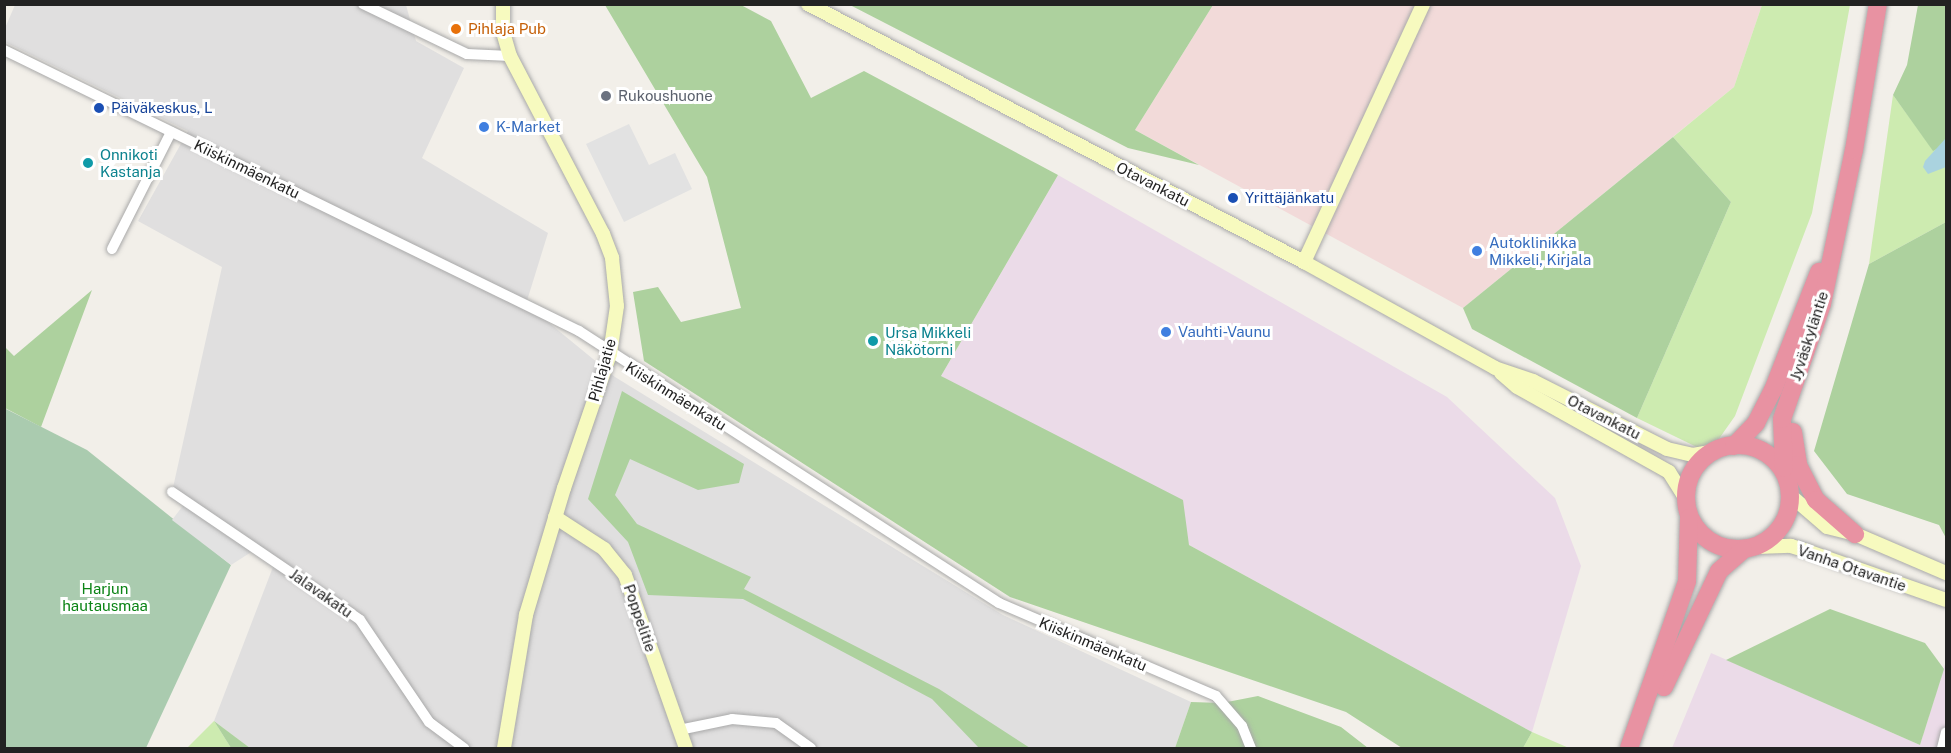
<!DOCTYPE html>
<meta charset="utf-8">
<style>
body{margin:0}
#map{position:relative;width:1951px;height:753px;overflow:hidden;background:#f2efe9;font-family:"Public Sans",sans-serif}
div>[style]{position:absolute}
.residential>*{inset:0;background:#e0dfdf}
.commercial>*{inset:0;background:#f2dad9}
.industrial>*{inset:0;background:#ebdbe8}
.grass>*{inset:0;background:#cdebb0}
.forest>*{inset:0;background:#add19e}
.cemetery>*{inset:0;background:#aacbaf}
.parking>*{inset:0;background:#e2e2e2}
.water>*{inset:0;background:#aad3df}
.roads{filter:drop-shadow(0 0 2px #a9a9a9) drop-shadow(0 0 2px #a9a9a9)}
.street>*{height:10px;margin:-5px;padding:0 5px;transform-origin:5px;border-radius:5px;background:#fff}
.secondary>*{height:14px;margin:-7px;padding:0 7px;transform-origin:7px;border-radius:7px;background:#f7fabf}
.highway>*{height:18px;margin:-9px;padding:0 9px;transform-origin:9px;border-radius:9px;background:#e892a2}
.highway>.ring{margin:-9px;padding:0;box-sizing:content-box;background:none;border:18px solid #e892a2;border-radius:50%}
.dots>*{width:16px;height:16px;translate:-50% -50%;box-sizing:border-box;border:3px solid #fff;border-radius:50%}
span{translate:-50% -50%;white-space:nowrap;text-align:center;line-height:1.15;-webkit-text-stroke:6px #fff;paint-order:stroke}
.food-label{font-size:15px;color:#c56008}
.left{translate:0 -50%;text-align:left}
.worship-label{font-size:15px;color:#5b616d}
.transit-label{font-size:15px;color:#164399}
.shop-label{font-size:15px;color:#366cbe}
.culture-label{font-size:15px;color:#0d838f}
.street-label{font-size:15px;color:#222}
.park-label{font-size:15px;color:#0c8416}
.frame{position:absolute;inset:0;border:6px solid #222;pointer-events:none}
</style>
<div id="map">
<div class="residential">
<i style="clip-path:polygon(15px 5px,406px 5px,416px 41px,464px 68px,422px 158px,548px 233px,526px 304px,615px 377px,1003px 615px,1191px 702px,1175px 748px,250px 748px,214px 721px,273px 567px,256px 549px,172px 492px,222px 267px,138px 221px,188px 131px,5px 42px,5px 28px)"></i>
</div>
<div class="commercial">
<i style="clip-path:polygon(1213px 5px,1762px 5px,1734px 87px,1463px 308px,1135px 130px)"></i>
</div>
<div class="industrial">
<i style="clip-path:polygon(1058px 175px,1447px 397px,1555px 498px,1581px 566px,1532px 732px,1189px 545px,941px 376px)"></i>
<i style="clip-path:polygon(1711px 653px,1920px 745px,1946px 661px,1946px 748px,1672px 748px)"></i>
</div>
<div class="grass">
<i style="clip-path:polygon(1762px 5px,1850px 5px,1812px 213px,1735px 416px,1709px 453px,1637px 418px,1731px 202px,1673px 137px,1734px 87px)"></i>
<i style="clip-path:polygon(1893px 95px,1933px 150px,1946px 144px,1946px 222px,1869px 264px)"></i>
<i style="clip-path:polygon(214px 721px,231px 748px,187px 748px)"></i>
<i style="clip-path:polygon(1532px 732px,1569px 748px,1523px 748px)"></i>
</div>
<div class="forest">
<i style="clip-path:polygon(605px 5px,741px 5px,771px 21px,811px 98px,864px 71px,1058px 175px,941px 376px,1183px 500px,1189px 545px,1532px 732px,1523px 748px,1402px 748px,1346px 712px,1010px 597px,644px 361px,633px 292px,658px 287px,681px 322px,741px 308px,707px 177px)"></i>
<i style="clip-path:polygon(850px 5px,1213px 5px,1135px 130px,1199px 165px,1128px 148px)"></i>
<i style="clip-path:polygon(1918px 5px,1946px 5px,1946px 144px,1933px 151px,1893px 95px,1907px 65px)"></i>
<i style="clip-path:polygon(1673px 137px,1731px 202px,1637px 418px,1472px 329px,1463px 308px)"></i>
<i style="clip-path:polygon(1946px 222px,1946px 538px,1939px 525px,1847px 494px,1814px 451px,1869px 264px)"></i>
<i style="clip-path:polygon(92px 290px,41px 427px,5px 408px,5px 347px,14px 356px)"></i>
<i style="clip-path:polygon(622px 391px,744px 464px,739px 483px,698px 490px,630px 459px,615px 495px,637px 524px,751px 577px,744px 589px,939px 689px,1030px 748px,979px 748px,932px 699px,743px 599px,648px 595px,628px 542px,588px 499px)"></i>
<i style="clip-path:polygon(1830px 609px,1925px 643px,1944px 669px,1920px 745px,1726px 660px)"></i>
<i style="clip-path:polygon(1258px 696px,1341px 727px,1368px 748px,1175px 748px,1191px 702px,1222px 703px)"></i>
<i style="clip-path:polygon(214px 721px,250px 748px,231px 748px)"></i>
</div>
<div class="cemetery">
<i style="clip-path:polygon(4px 408px,87px 450px,231px 565px,146px 748px,5px 748px)"></i>
</div>
<div class="parking">
<i style="clip-path:polygon(629px 124px,649px 165px,675px 153px,692px 189px,624px 222px,586px 144px)"></i>
<i style="clip-path:polygon(185px 503px,256px 549px,231px 565px,172px 520px)"></i>
</div>
<div class="water">
<i style="clip-path:polygon(1946px 138px,1946px 167px,1928px 174px,1923px 167px,1925px 161px)"></i>
</div>
<div class="roads">
<div class="street">
<i style="left:363px;top:4px;width:115px;rotate:25.7deg"></i>
<i style="left:467px;top:54px;width:43px;rotate:2.7deg"></i>
<i style="left:4px;top:50px;width:640px;rotate:26.04deg"></i>
<i style="left:579px;top:331px;width:500px;rotate:32.93deg"></i>
<i style="left:999px;top:603px;width:236px;rotate:23.2deg"></i>
<i style="left:1216px;top:696px;width:40px;rotate:49deg"></i>
<i style="left:1242px;top:726px;width:24px;rotate:68deg"></i>
<i style="left:112px;top:249px;width:131px;rotate:-63.2deg"></i>
<i style="left:172px;top:492px;width:227px;rotate:34.2deg"></i>
<i style="left:360px;top:620px;width:123px;rotate:55.9deg"></i>
<i style="left:429px;top:722px;width:44px;rotate:36.6deg"></i>
<i style="left:679px;top:730px;width:54px;rotate:-11.7deg"></i>
<i style="left:732px;top:719px;width:44px;rotate:5.2deg"></i>
<i style="left:776px;top:723px;width:43px;rotate:35.5deg"></i>
<i style="left:1942px;top:748px;width:16px;rotate:-76deg"></i>
</div>
<div class="secondary">
<i style="left:503px;top:4px;width:28px;rotate:90deg"></i>
<i style="left:503px;top:32px;width:25px;rotate:74deg"></i>
<i style="left:510px;top:56px;width:201px;rotate:62.4deg"></i>
<i style="left:603px;top:234px;width:26px;rotate:69deg"></i>
<i style="left:612px;top:258px;width:48px;rotate:84.1deg"></i>
<i style="left:617px;top:306px;width:49px;rotate:98.3deg"></i>
<i style="left:610px;top:354px;width:142px;rotate:108.9deg"></i>
<i style="left:564px;top:488px;width:133px;rotate:106.7deg"></i>
<i style="left:526px;top:615px;width:135px;rotate:99.4deg"></i>
<i style="left:808px;top:4px;width:559px;rotate:27.48deg"></i>
<i style="left:1304px;top:262px;width:218px;rotate:29deg"></i>
<i style="left:1495px;top:368px;width:40px;rotate:18.9deg"></i>
<i style="left:1533px;top:381px;width:150px;rotate:26.9deg"></i>
<i style="left:1667px;top:449px;width:27px;rotate:13deg"></i>
<i style="left:1693px;top:455px;width:22px;rotate:-10deg"></i>
<i style="left:1304px;top:262px;width:284px;rotate:-65.2deg"></i>
<i style="left:1501px;top:373px;width:21px;rotate:41deg"></i>
<i style="left:1517px;top:387px;width:174px;rotate:29.2deg"></i>
<i style="left:1669px;top:472px;width:32px;rotate:58deg"></i>
<i style="left:1790px;top:495px;width:49px;rotate:40.9deg"></i>
<i style="left:1827px;top:527px;width:29px;rotate:14deg"></i>
<i style="left:1855px;top:534px;width:99px;rotate:23.2deg"></i>
<i style="left:555px;top:517px;width:59px;rotate:33.1deg"></i>
<i style="left:604px;top:549px;width:33px;rotate:51deg"></i>
<i style="left:625px;top:575px;width:183px;rotate:70.6deg"></i>
<i style="left:1757px;top:547px;width:34px;rotate:-2deg"></i>
<i style="left:1791px;top:546px;width:17px;rotate:17deg"></i>
<i style="left:1807px;top:551px;width:147px;rotate:19.4deg"></i>
</div>
<div class="highway">
<i style="left:1793px;top:432px;width:33px;rotate:81deg"></i>
<i style="left:1798px;top:465px;width:39px;rotate:63deg"></i>
<i style="left:1816px;top:500px;width:52px;rotate:41.1deg"></i>
<i class="ring" style="left:1686px;top:445px;width:86px;height:86px"></i>
<i style="left:1734px;top:446px;width:32px;rotate:-46deg"></i>
<i style="left:1756px;top:423px;width:37px;rotate:-63deg"></i>
<i style="left:1773px;top:390px;width:127px;rotate:-68.7deg"></i>
<i style="left:1784px;top:468px;width:49px;rotate:-92.3deg"></i>
<i style="left:1782px;top:419px;width:122px;rotate:-70.8deg"></i>
<i style="left:1822px;top:304px;width:157px;rotate:-78.3deg"></i>
<i style="left:1854px;top:150px;width:148px;rotate:-80.7deg"></i>
<i style="left:1664px;top:687px;width:128px;rotate:-64.6deg"></i>
<i style="left:1719px;top:571px;width:32px;rotate:-41deg"></i>
<i style="left:1629px;top:748px;width:177px;rotate:-70.8deg"></i>
<i style="left:1687px;top:581px;width:63px;rotate:-88.2deg"></i>
</div>
</div>
<div class="dots">
<i style="left:456px;top:29px;background:#e8710a"></i>
<i style="left:606px;top:96px;background:#6b7280"></i>
<i style="left:99px;top:108px;background:#1a4fb4"></i>
<i style="left:484px;top:127px;background:#3f7fe0"></i>
<i style="left:88px;top:163px;background:#0f9aa8"></i>
<i style="left:1233px;top:198px;background:#1a4fb4"></i>
<i style="left:1477px;top:251px;background:#3f7fe0"></i>
<i style="left:1166px;top:332px;background:#3f7fe0"></i>
<i style="left:873px;top:341px;background:#0f9aa8"></i>
</div>
<div class="food-label">
<span class="left" style="left:468px;top:29px">Pihlaja Pub</span>
</div>
<div class="worship-label">
<span class="left" style="left:618px;top:96px">Rukoushuone</span>
</div>
<div class="transit-label">
<span class="left" style="left:111px;top:108px">Päiväkeskus, L</span>
<span class="left" style="left:1245px;top:198px">Yrittäjänkatu</span>
</div>
<div class="shop-label">
<span class="left" style="left:496px;top:127px">K-Market</span>
<span class="left" style="left:1489px;top:251px">Autoklinikka<br>Mikkeli, Kirjala</span>
<span class="left" style="left:1178px;top:332px">Vauhti-Vaunu</span>
</div>
<div class="culture-label">
<span class="left" style="left:100px;top:163px">Onnikoti<br>Kastanja</span>
<span class="left" style="left:885px;top:341px">Ursa Mikkeli<br>Näkötorni</span>
</div>
<div class="street-label">
<span style="left:247px;top:169px;rotate:26deg">Kiiskinmäenkatu</span>
<span style="left:1153px;top:184px;rotate:27deg">Otavankatu</span>
<span style="left:1809px;top:336px;rotate:-72deg">Jyväskyläntie</span>
<span style="left:602px;top:370px;rotate:-74deg">Pihlajatie</span>
<span style="left:676px;top:396px;rotate:32deg">Kiiskinmäenkatu</span>
<span style="left:1604px;top:417px;rotate:27deg">Otavankatu</span>
<span style="left:1852px;top:568px;rotate:19deg">Vanha Otavantie</span>
<span style="left:321px;top:593px;rotate:35deg">Jalavakatu</span>
<span style="left:640px;top:618px;rotate:71deg">Poppelitie</span>
<span style="left:1093px;top:644px;rotate:23deg">Kiiskinmäenkatu</span>
</div>
<div class="park-label">
<span style="left:105px;top:597px">Harjun<br>hautausmaa</span>
</div>
<div class="frame"></div>
</div>
